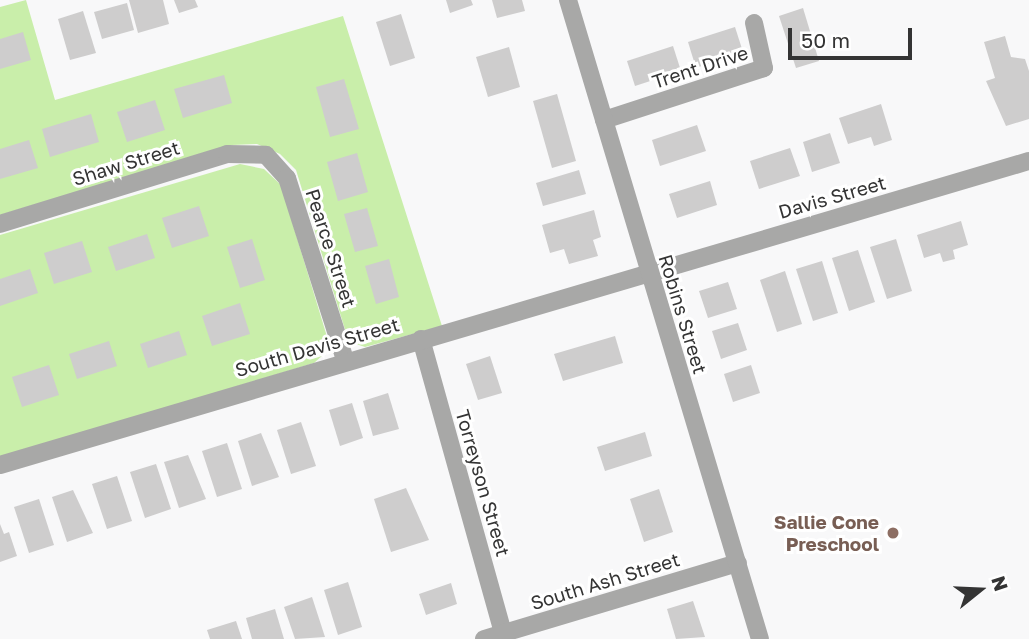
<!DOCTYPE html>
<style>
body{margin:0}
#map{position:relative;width:1029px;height:639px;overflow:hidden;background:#f8f8f9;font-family:"Golos Text",sans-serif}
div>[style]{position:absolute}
.green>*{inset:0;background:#c9eeaa}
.building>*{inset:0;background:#cecdcd}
.minor>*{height:18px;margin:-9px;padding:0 9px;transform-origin:9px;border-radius:9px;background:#a8a8a7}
.tertiary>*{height:18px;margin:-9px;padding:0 9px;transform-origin:9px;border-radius:9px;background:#a8a8a7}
.dots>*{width:19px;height:19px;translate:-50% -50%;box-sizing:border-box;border:4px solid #fff;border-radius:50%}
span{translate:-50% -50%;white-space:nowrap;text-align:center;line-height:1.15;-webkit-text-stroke:6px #fff;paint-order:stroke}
.street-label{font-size:19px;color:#343434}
.education-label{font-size:19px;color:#785e54;font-weight:700}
.right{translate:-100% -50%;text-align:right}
.north{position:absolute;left:945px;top:555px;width:70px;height:70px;-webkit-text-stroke:5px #fff;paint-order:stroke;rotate:72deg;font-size:19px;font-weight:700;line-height:28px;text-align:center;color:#343434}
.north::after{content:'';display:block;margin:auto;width:24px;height:32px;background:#343434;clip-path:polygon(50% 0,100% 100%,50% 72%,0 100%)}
.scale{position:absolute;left:788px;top:28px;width:124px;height:32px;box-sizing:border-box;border:4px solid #343434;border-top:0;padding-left:9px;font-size:21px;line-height:24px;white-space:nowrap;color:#343434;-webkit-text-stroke:5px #fff;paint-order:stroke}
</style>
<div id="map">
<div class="green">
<i style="clip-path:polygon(26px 0,55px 100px,343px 16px,442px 326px,365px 347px,353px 343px,347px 336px,296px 170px,280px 154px,257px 144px,232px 145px,0 215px,0 7px)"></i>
<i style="clip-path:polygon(240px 164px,264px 169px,281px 185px,328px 340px,323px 355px,314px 363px,0 458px,0 235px)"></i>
</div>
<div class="building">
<i style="clip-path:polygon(129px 0,163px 0,169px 24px,138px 33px)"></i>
<i style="clip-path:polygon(174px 0,195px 0,198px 7px,179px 13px)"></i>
<i style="clip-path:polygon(446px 0,471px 0,473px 5px,450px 13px)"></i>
<i style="clip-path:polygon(492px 0,522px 0,525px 11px,497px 18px)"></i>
<i style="clip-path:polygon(127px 3px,134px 30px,102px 39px,94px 12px)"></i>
<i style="clip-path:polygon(803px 8px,819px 61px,796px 68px,779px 16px)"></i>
<i style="clip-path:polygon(83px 11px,96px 53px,70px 60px,58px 19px)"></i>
<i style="clip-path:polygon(401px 14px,415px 58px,390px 66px,376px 22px)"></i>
<i style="clip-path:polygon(735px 27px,743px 52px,696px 68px,688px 42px)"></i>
<i style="clip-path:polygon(23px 32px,31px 60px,0 69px,0 39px)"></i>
<i style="clip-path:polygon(1005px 36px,1011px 57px,1025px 59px,1029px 71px,1029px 119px,1006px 126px,986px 81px,995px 78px,984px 42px)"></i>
<i style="clip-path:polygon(673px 46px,681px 71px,635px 86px,627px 61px)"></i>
<i style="clip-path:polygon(509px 47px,520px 87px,488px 97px,476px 57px)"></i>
<i style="clip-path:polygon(224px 75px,232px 103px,183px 118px,174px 89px)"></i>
<i style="clip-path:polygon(344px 79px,359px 129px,330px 137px,316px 87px)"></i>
<i style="clip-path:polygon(557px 94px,576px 161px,552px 168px,533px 101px)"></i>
<i style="clip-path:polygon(155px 100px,165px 130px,127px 142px,117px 112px)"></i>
<i style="clip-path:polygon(881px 104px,892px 140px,874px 146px,871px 137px,848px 144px,839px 118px)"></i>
<i style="clip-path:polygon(91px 114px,99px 142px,50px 157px,42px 129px)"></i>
<i style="clip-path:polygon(697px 125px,706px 151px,660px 166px,652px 140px)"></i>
<i style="clip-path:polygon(830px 133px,840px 163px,812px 172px,803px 142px)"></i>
<i style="clip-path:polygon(29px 140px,38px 168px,0 179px,0 149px)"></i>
<i style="clip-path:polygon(790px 148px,800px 176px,759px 189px,750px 161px)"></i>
<i style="clip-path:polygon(357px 153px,368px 192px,338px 201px,327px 162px)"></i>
<i style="clip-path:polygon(579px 170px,586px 194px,543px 206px,536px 183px)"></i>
<i style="clip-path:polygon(710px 181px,717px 205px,677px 218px,669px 194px)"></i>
<i style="clip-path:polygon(199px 206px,209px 236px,172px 248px,162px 218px)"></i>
<i style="clip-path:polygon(367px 208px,378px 246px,355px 252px,344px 214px)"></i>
<i style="clip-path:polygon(594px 210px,601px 237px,593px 240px,598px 256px,569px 264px,564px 249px,550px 253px,542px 225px)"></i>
<i style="clip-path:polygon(961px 221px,968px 245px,953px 250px,955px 259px,943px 262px,940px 253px,924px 258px,917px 235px)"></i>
<i style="clip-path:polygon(147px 234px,155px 258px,116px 271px,108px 247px)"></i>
<i style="clip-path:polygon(252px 239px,265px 280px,240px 288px,227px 247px)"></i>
<i style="clip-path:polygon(896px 239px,912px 291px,887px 299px,870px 247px)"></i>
<i style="clip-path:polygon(82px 241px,92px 272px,54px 284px,44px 253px)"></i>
<i style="clip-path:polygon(858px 250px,875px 302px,849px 311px,832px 258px)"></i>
<i style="clip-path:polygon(389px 259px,399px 297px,376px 304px,365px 266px)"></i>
<i style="clip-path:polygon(822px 261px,838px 313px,813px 321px,796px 269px)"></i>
<i style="clip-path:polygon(30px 269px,38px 293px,0 306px,0 279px)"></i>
<i style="clip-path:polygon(785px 271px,802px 324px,777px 332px,760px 280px)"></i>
<i style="clip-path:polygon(728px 282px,737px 309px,708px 318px,699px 291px)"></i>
<i style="clip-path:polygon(240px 303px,250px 334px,212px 346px,202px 316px)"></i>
<i style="clip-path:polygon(738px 323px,747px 350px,721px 359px,712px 331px)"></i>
<i style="clip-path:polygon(179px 331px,187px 355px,148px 368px,140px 344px)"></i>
<i style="clip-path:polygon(615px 336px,623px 363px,563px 381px,554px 354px)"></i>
<i style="clip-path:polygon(109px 341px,117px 366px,77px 379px,69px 354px)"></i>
<i style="clip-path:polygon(490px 356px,502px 393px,478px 400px,466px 364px)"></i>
<i style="clip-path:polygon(49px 365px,59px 395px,22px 407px,12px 377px)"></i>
<i style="clip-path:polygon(751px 365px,760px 393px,733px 402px,724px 374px)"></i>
<i style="clip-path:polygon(388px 393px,399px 429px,373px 436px,363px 401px)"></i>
<i style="clip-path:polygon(352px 403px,363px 438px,340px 446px,329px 410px)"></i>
<i style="clip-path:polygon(301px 422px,316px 466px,291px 474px,277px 430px)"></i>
<i style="clip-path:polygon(645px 432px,652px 456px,605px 471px,597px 447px)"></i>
<i style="clip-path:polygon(261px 433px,279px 477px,252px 486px,238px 441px)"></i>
<i style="clip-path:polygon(227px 443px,242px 489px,217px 497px,202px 451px)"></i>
<i style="clip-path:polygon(188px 455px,206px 499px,179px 508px,164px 462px)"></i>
<i style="clip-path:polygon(156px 464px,171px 509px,145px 518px,130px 472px)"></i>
<i style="clip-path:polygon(117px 476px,132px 521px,107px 529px,92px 484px)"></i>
<i style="clip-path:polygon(406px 488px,429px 540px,391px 552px,374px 499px)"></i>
<i style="clip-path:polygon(659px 489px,673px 532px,644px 542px,630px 499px)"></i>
<i style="clip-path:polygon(73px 490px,93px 533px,67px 542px,52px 497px)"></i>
<i style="clip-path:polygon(39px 499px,54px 545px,29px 553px,14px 507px)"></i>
<i style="clip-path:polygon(0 524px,4px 534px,9px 532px,17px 556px,0 562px)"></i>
<i style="clip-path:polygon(348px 582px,362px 627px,338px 635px,324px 590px)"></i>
<i style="clip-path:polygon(451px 583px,457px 604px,426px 615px,419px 594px)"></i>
<i style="clip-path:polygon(312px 597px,325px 637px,295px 639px,284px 607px)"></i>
<i style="clip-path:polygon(693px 601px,705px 637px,676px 639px,667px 609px)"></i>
<i style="clip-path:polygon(275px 609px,284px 639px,252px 639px,246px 618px)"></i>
<i style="clip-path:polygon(236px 621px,242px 639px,210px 639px,207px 630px)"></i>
</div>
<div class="minor">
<i style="left:604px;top:120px;width:168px;rotate:-18deg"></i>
<i style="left:764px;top:68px;width:46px;rotate:-102.5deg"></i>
<i style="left:0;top:224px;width:238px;rotate:-17.1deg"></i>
<i style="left:227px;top:154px;width:39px;rotate:1deg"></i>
<i style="left:266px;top:155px;width:31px;rotate:48deg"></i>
<i style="left:287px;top:178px;width:191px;rotate:72.3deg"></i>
<i style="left:421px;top:339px;width:312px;rotate:74.4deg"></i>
<i style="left:0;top:465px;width:1073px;rotate:-16.46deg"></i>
<i style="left:484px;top:639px;width:265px;rotate:-16.7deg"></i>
</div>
<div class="tertiary">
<i style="left:568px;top:0;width:667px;rotate:73.28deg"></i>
</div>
<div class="dots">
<i style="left:893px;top:533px;background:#8d6e63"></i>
</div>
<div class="street-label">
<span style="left:700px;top:67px;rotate:-18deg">Trent Drive</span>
<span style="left:126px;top:163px;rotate:-17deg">Shaw Street</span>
<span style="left:832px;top:197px;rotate:-16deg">Davis Street</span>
<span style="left:331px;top:248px;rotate:72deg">Pearce Street</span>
<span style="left:683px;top:314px;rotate:73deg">Robins Street</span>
<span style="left:317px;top:347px;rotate:-16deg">South Davis Street</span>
<span style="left:483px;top:483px;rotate:74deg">Torreyson Street</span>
<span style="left:605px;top:581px;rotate:-17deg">South Ash Street</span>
</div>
<div class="education-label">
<span class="right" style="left:879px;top:533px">Sallie Cone<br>Preschool</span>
</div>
<div class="north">N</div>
<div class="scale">50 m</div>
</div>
